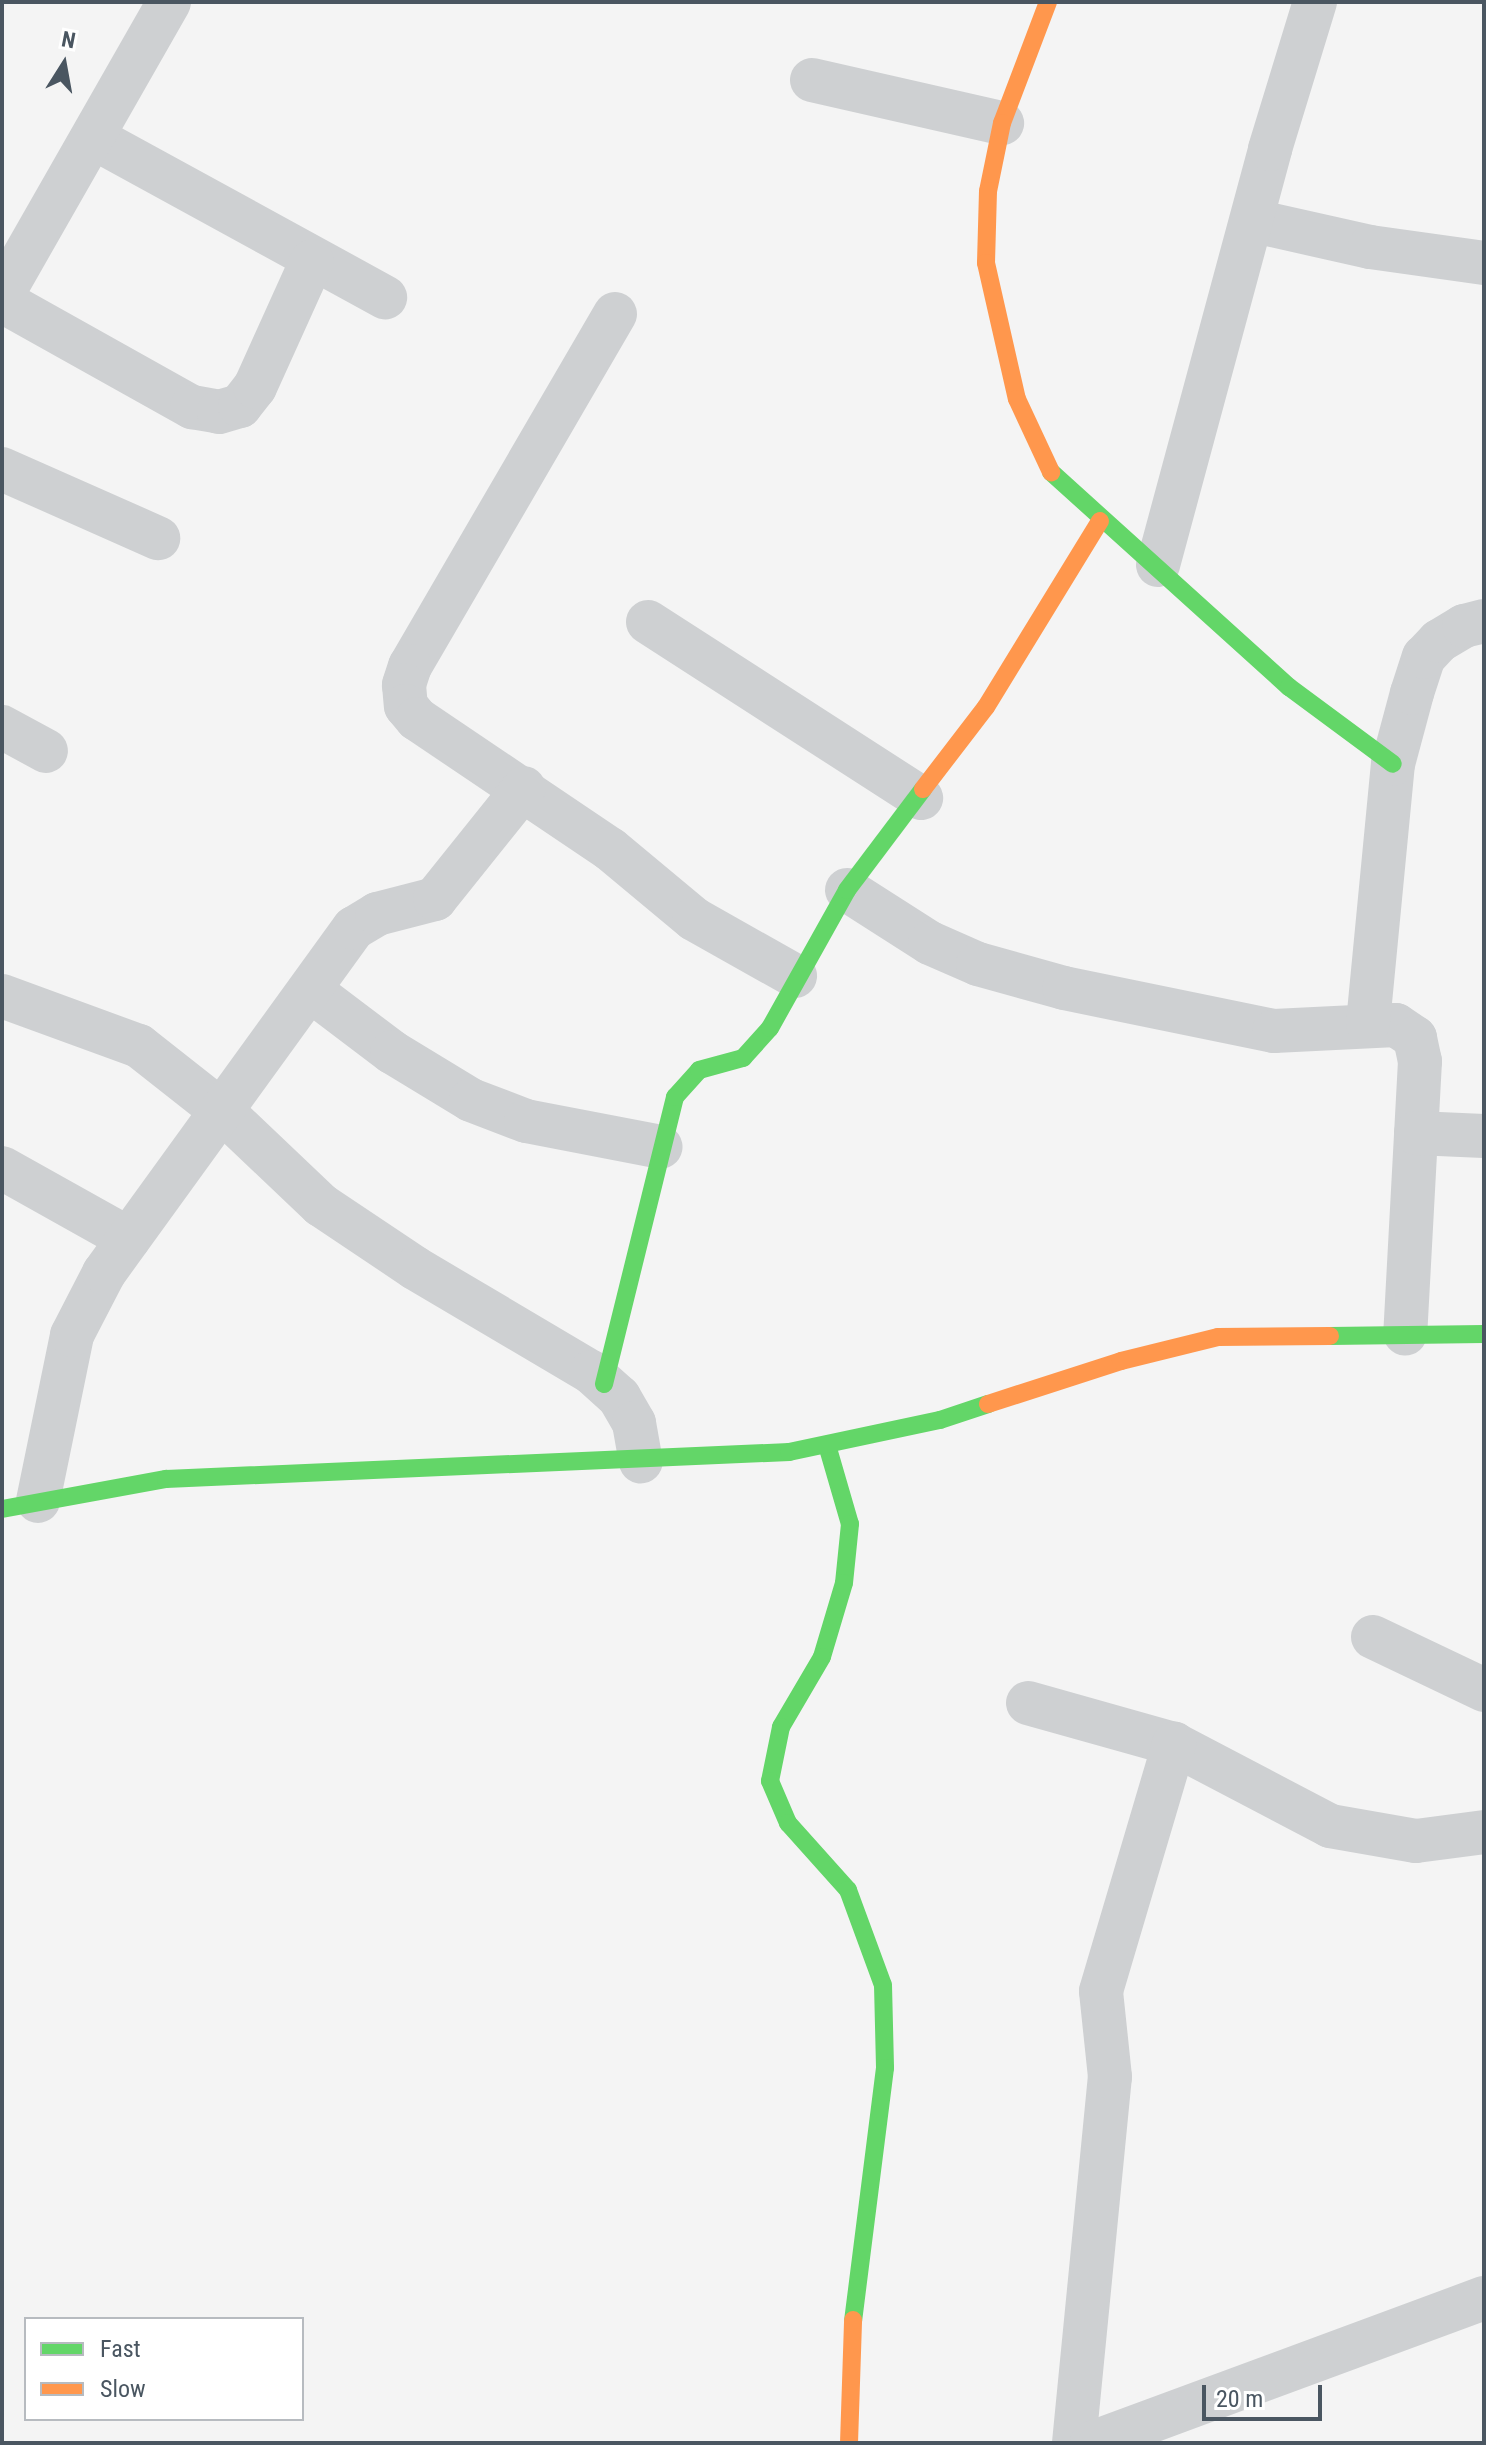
<!DOCTYPE html>
<style>
body{margin:0}
#map{position:relative;width:1486px;height:2445px;overflow:hidden;background:#f4f4f4;font-family:"Roboto Condensed",sans-serif}
div>[style]{position:absolute}
.street>*{height:44px;margin:-22px;padding:0 22px;transform-origin:22px;border-radius:22px;background:#ced0d2}
.fast>*{height:18px;margin:-9px;padding:0 9px;transform-origin:9px;border-radius:9px;background:#63d668}
.slow>*{height:18px;margin:-9px;padding:0 9px;transform-origin:9px;border-radius:9px;background:#ff974d}
span{translate:-50% -50%;white-space:nowrap;text-align:center;line-height:1.15;-webkit-text-stroke:7px #fff;paint-order:stroke}
.frame{position:absolute;inset:0;border:4px solid #4a5661;pointer-events:none}
.legend{position:absolute;left:24px;top:2317px;width:280px;height:104px;box-sizing:border-box;background:#fff;border:2px solid #b7bbc0;margin:0;padding:10px 14px;list-style:none;font-size:24px;color:#4a5661}
.legend li{display:flex;align-items:center;gap:16px;height:40px}
.legend b{width:40px;border:2px solid #b7bbc0}
.north{position:absolute;left:24px;top:24px;width:80px;height:80px;-webkit-text-stroke:6px #fff;paint-order:stroke;rotate:11deg;font-size:22px;font-weight:700;line-height:32px;text-align:center;color:#4a5661}
.north::after{content:'';display:block;margin:auto;width:28px;height:36px;background:#4a5661;clip-path:polygon(50% 0,100% 100%,50% 72%,0 100%)}
.scale{position:absolute;left:1202px;top:2385px;width:120px;height:36px;box-sizing:border-box;border:4px solid #4a5661;border-top:0;padding-left:10px;font-size:24px;line-height:28px;white-space:nowrap;color:#4a5661;-webkit-text-stroke:6px #fff;paint-order:stroke}
</style>
<div id="map">
<div class="street">
<i style="left:812px;top:80px;width:195px;rotate:12.8deg"></i>
<i style="left:94px;top:138px;width:332px;rotate:28.7deg"></i>
<i style="left:1254px;top:221px;width:119px;rotate:12.6deg"></i>
<i style="left:1370px;top:247px;width:115px;rotate:8deg"></i>
<i style="left:2px;top:295px;width:337px;rotate:-60.3deg"></i>
<i style="left:2px;top:301px;width:218px;rotate:29.2deg"></i>
<i style="left:192px;top:407px;width:27px;rotate:10deg"></i>
<i style="left:219px;top:412px;width:22px;rotate:-16deg"></i>
<i style="left:240px;top:406px;width:24px;rotate:-52deg"></i>
<i style="left:255px;top:387px;width:138px;rotate:-65.7deg"></i>
<i style="left:615px;top:314px;width:407px;rotate:120.2deg"></i>
<i style="left:410px;top:666px;width:20px;rotate:108deg"></i>
<i style="left:404px;top:685px;width:21px;rotate:85deg"></i>
<i style="left:406px;top:706px;width:17px;rotate:50deg"></i>
<i style="left:417px;top:719px;width:233px;rotate:34deg"></i>
<i style="left:610px;top:849px;width:109px;rotate:39.8deg"></i>
<i style="left:694px;top:919px;width:116px;rotate:29.4deg"></i>
<i style="left:2px;top:469px;width:171px;rotate:23.9deg"></i>
<i style="left:1158px;top:565px;width:431px;rotate:-74.9deg"></i>
<i style="left:1270px;top:149px;width:154px;rotate:-73deg"></i>
<i style="left:648px;top:622px;width:325px;rotate:32.8deg"></i>
<i style="left:2px;top:727px;width:50px;rotate:28.6deg"></i>
<i style="left:847px;top:890px;width:98px;rotate:32.6deg"></i>
<i style="left:930px;top:943px;width:52px;rotate:23.6deg"></i>
<i style="left:978px;top:964px;width:89px;rotate:15.6deg"></i>
<i style="left:1064px;top:988px;width:214px;rotate:11.6deg"></i>
<i style="left:1274px;top:1031px;width:122px;rotate:-2.8deg"></i>
<i style="left:1396px;top:1025px;width:23px;rotate:34deg"></i>
<i style="left:1415px;top:1038px;width:24px;rotate:78deg"></i>
<i style="left:1420px;top:1061px;width:273px;rotate:93.1deg"></i>
<i style="left:310px;top:990px;width:103px;rotate:37.1deg"></i>
<i style="left:392px;top:1052px;width:92px;rotate:31.3deg"></i>
<i style="left:471px;top:1100px;width:59px;rotate:20.9deg"></i>
<i style="left:526px;top:1121px;width:137px;rotate:10.9deg"></i>
<i style="left:2px;top:996px;width:146px;rotate:20.1deg"></i>
<i style="left:139px;top:1046px;width:107px;rotate:38.2deg"></i>
<i style="left:223px;top:1112px;width:135px;rotate:43.5deg"></i>
<i style="left:321px;top:1205px;width:113px;rotate:33.8deg"></i>
<i style="left:415px;top:1268px;width:204px;rotate:30.6deg"></i>
<i style="left:591px;top:1372px;width:38px;rotate:42deg"></i>
<i style="left:619px;top:1397px;width:30px;rotate:60deg"></i>
<i style="left:634px;top:1423px;width:39px;rotate:80deg"></i>
<i style="left:1368px;top:1023px;width:260px;rotate:-84.5deg"></i>
<i style="left:1393px;top:764px;width:73px;rotate:-75deg"></i>
<i style="left:1412px;top:693px;width:38px;rotate:-72deg"></i>
<i style="left:1424px;top:657px;width:22px;rotate:-47deg"></i>
<i style="left:1439px;top:641px;width:29px;rotate:-31deg"></i>
<i style="left:1464px;top:626px;width:21px;rotate:-14deg"></i>
<i style="left:1416px;top:1133px;width:68px;rotate:2.5deg"></i>
<i style="left:2px;top:1168px;width:145px;rotate:29.2deg"></i>
<i style="left:38px;top:1501px;width:169px;rotate:-78.4deg"></i>
<i style="left:72px;top:1335px;width:70px;rotate:-62.7deg"></i>
<i style="left:104px;top:1273px;width:426px;rotate:-54.1deg"></i>
<i style="left:354px;top:928px;width:27px;rotate:-31deg"></i>
<i style="left:377px;top:914px;width:60px;rotate:-14.5deg"></i>
<i style="left:435px;top:899px;width:142px;rotate:-51.3deg"></i>
<i style="left:1373px;top:1637px;width:123px;rotate:25.5deg"></i>
<i style="left:1028px;top:1703px;width:152px;rotate:15.7deg"></i>
<i style="left:1174px;top:1744px;width:176px;rotate:27.7deg"></i>
<i style="left:1330px;top:1826px;width:87px;rotate:9.9deg"></i>
<i style="left:1416px;top:1841px;width:69px;rotate:-7.5deg"></i>
<i style="left:1074px;top:2443px;width:368px;rotate:-84.4deg"></i>
<i style="left:1110px;top:2077px;width:86px;rotate:-96deg"></i>
<i style="left:1101px;top:1991px;width:258px;rotate:-73.5deg"></i>
<i style="left:1092px;top:2443px;width:418px;rotate:-20.3deg"></i>
</div>
<div class="fast">
<i style="left:1051px;top:472px;width:321px;rotate:42.1deg"></i>
<i style="left:1289px;top:687px;width:129px;rotate:36.5deg"></i>
<i style="left:1330px;top:1336px;width:154px;rotate:-0.7deg"></i>
<i style="left:604px;top:1384px;width:296px;rotate:-76.1deg"></i>
<i style="left:675px;top:1097px;width:36px;rotate:-48deg"></i>
<i style="left:699px;top:1070px;width:46px;rotate:-15.3deg"></i>
<i style="left:743px;top:1058px;width:40px;rotate:-48deg"></i>
<i style="left:770px;top:1028px;width:158px;rotate:-60.8deg"></i>
<i style="left:847px;top:890px;width:126px;rotate:-53deg"></i>
<i style="left:827px;top:1445px;width:82px;rotate:73.8deg"></i>
<i style="left:850px;top:1524px;width:59px;rotate:95.8deg"></i>
<i style="left:844px;top:1583px;width:77px;rotate:106.6deg"></i>
<i style="left:822px;top:1657px;width:81px;rotate:120.4deg"></i>
<i style="left:781px;top:1727px;width:55px;rotate:101.5deg"></i>
<i style="left:770px;top:1781px;width:46px;rotate:66.8deg"></i>
<i style="left:788px;top:1823px;width:90px;rotate:48.2deg"></i>
<i style="left:848px;top:1890px;width:101px;rotate:69.8deg"></i>
<i style="left:883px;top:1985px;width:83px;rotate:88.6deg"></i>
<i style="left:885px;top:2068px;width:254px;rotate:97.2deg"></i>
<i style="left:2px;top:1509px;width:167px;rotate:-10.4deg"></i>
<i style="left:166px;top:1479px;width:624px;rotate:-2.48deg"></i>
<i style="left:789px;top:1452px;width:154px;rotate:-12deg"></i>
<i style="left:940px;top:1420px;width:51px;rotate:-18.4deg"></i>
</div>
<div class="slow">
<i style="left:1048px;top:2px;width:129px;rotate:110.8deg"></i>
<i style="left:1002px;top:123px;width:69px;rotate:101.6deg"></i>
<i style="left:988px;top:191px;width:72px;rotate:91.6deg"></i>
<i style="left:986px;top:263px;width:139px;rotate:77.2deg"></i>
<i style="left:1017px;top:399px;width:81px;rotate:65deg"></i>
<i style="left:923px;top:789px;width:103px;rotate:-52.5deg"></i>
<i style="left:986px;top:707px;width:218px;rotate:-58.5deg"></i>
<i style="left:988px;top:1404px;width:140px;rotate:-17.9deg"></i>
<i style="left:1121px;top:1361px;width:100px;rotate:-13.9deg"></i>
<i style="left:1218px;top:1337px;width:112px;rotate:-0.5deg"></i>
<i style="left:849px;top:2443px;width:123px;rotate:-88.1deg"></i>
</div>
<div class="frame"></div>
<ul class="legend">
<li><b style="height:10px;background:#63d668"></b>Fast</li>
<li><b style="height:10px;background:#ff974d"></b>Slow</li>
</ul>
<div class="north">N</div>
<div class="scale">20 m</div>
</div>
